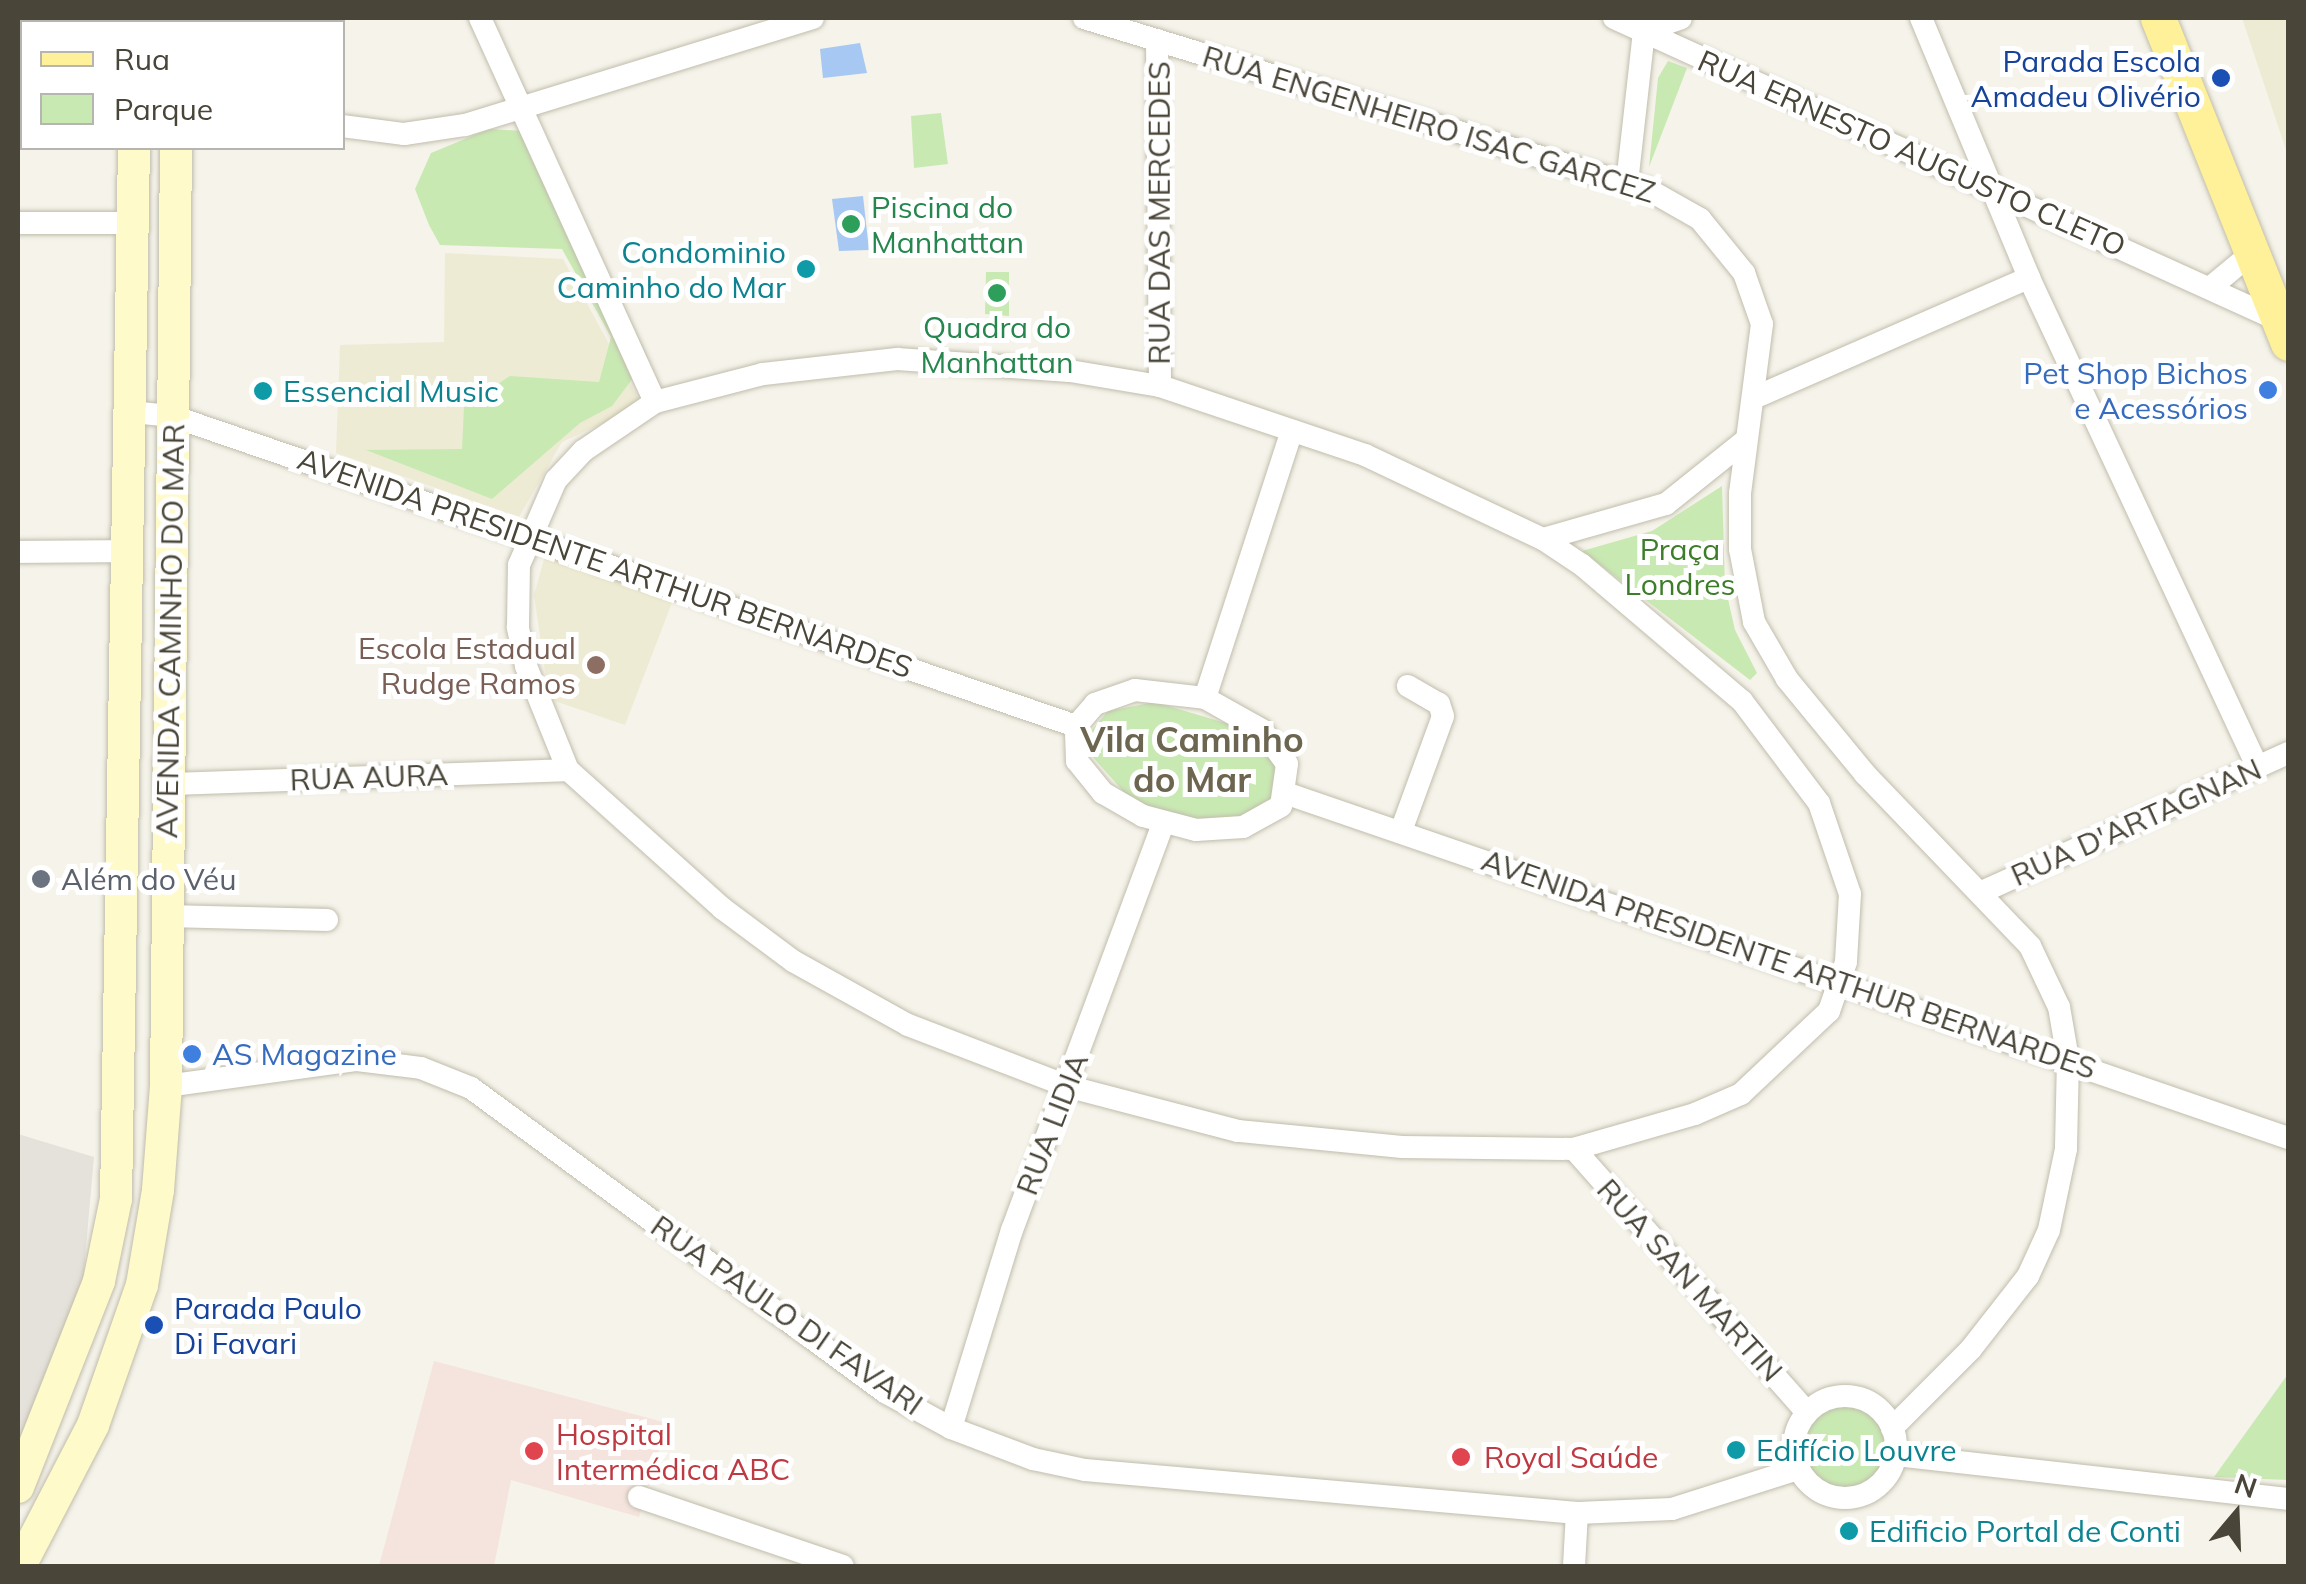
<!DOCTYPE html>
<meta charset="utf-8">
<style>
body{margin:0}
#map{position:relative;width:2306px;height:1584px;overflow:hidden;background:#f5f3ea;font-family:Mulish,sans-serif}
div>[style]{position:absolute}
.industrial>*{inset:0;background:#e5e2db}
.education>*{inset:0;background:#eeebd4}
.medical>*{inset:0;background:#f5e4de}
.green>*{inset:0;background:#c9e9b3}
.round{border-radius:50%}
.water>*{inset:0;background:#a6c8f2}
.roads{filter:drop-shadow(0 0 2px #c1bdac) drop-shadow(0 0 2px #c1bdac)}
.minor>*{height:22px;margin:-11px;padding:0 11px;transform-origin:11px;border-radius:11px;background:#fff}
.minor>.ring{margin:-11px;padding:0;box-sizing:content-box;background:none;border:22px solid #fff;border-radius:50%}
.secondary>*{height:32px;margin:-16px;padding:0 16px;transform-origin:16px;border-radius:16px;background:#fffaca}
.primary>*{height:35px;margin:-17.5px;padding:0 17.5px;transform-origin:17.5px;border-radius:17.5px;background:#fff199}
.dots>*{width:28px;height:28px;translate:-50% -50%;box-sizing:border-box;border:5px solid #fff;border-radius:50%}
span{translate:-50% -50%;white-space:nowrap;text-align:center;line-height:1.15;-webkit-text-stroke:10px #fff;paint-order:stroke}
.transit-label{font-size:30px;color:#164399}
.right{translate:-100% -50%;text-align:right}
.left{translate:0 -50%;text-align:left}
.street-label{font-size:30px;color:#494538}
.leisure-label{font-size:30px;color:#27864d}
.culture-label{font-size:30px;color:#0d838f}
.shop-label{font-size:30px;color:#366cbe}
.park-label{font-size:30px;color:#3d7d29}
.education-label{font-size:30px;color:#785e54}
.worship-label{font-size:30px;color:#5b616d}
.health-label{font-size:30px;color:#be3a42}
.quarter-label{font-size:35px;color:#6c654f;font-weight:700}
.frame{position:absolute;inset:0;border:20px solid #494538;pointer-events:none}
.legend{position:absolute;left:20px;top:20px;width:325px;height:130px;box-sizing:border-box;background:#fff;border:2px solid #b6b5af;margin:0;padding:12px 18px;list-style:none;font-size:30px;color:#494538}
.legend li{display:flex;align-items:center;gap:20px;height:50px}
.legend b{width:50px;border:2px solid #b6b5af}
.north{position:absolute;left:2186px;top:1464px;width:100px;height:100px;-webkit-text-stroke:8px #fff;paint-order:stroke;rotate:19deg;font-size:28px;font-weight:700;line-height:40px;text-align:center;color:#494538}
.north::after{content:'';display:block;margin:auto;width:35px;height:45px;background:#494538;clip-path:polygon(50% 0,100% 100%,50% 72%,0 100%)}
</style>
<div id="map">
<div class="industrial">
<i style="clip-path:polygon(18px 1134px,94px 1157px,83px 1281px,18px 1453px)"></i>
</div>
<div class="education">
<i style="clip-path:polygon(2242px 18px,2288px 18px,2288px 156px)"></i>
<i style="clip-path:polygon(445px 253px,563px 259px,642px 405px,562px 442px,519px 517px,336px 453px,340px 345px,444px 342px)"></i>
<i style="clip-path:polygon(545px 556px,673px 600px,625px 725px,549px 699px,534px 595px)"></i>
</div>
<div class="medical">
<i style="clip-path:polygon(434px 1361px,667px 1423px,639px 1517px,511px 1480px,494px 1566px,379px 1566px)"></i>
</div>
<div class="green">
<i style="clip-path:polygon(1668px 61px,1687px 68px,1649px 167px,1658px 78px)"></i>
<i style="clip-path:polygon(941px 113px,948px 164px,914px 168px,911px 116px)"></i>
<i style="clip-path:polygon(489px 129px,541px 132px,648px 358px,612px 406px,580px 423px,492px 499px,366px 450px,462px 449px,464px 406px,510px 376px,599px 382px,611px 337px,562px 249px,440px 245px,429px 225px,415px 189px,431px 153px)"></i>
<i style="clip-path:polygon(986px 272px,1009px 272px,1009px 316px,985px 314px)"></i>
<i style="clip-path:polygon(1722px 486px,1725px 586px,1735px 630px,1757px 673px,1750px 680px,1582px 551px,1652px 531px)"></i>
<i style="clip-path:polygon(1155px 702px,1242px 728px,1278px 759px,1285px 792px,1232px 823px,1177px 819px,1131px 800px,1091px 755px,1089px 733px,1108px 711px)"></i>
<i style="clip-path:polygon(2288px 1374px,2288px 1480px,2214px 1477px)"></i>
<i class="round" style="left:1796px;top:1399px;width:96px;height:96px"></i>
</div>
<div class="water">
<i style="clip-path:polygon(860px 43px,867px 73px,823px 78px,820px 49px)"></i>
<i style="clip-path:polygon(863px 196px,869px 250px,839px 251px,832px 199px)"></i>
</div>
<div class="roads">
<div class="minor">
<i style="left:197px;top:18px;width:6px;rotate:45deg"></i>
<i style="left:480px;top:18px;width:422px;rotate:65.5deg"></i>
<i style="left:1084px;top:18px;width:591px;rotate:16.93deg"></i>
<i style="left:1649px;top:190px;width:59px;rotate:29.6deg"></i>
<i style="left:1700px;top:219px;width:70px;rotate:50.8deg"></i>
<i style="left:1744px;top:273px;width:54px;rotate:70.6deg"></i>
<i style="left:1762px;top:324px;width:170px;rotate:97.4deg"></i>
<i style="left:1740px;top:493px;width:56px;rotate:90deg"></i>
<i style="left:1740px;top:549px;width:74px;rotate:79.1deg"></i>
<i style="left:1754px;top:622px;width:66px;rotate:59.9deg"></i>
<i style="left:1787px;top:679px;width:123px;rotate:50.6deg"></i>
<i style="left:1865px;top:774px;width:238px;rotate:46.2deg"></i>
<i style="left:2030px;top:946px;width:68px;rotate:64.6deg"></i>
<i style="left:2059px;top:1007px;width:53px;rotate:80.2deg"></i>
<i style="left:2068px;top:1059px;width:90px;rotate:91.3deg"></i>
<i style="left:2066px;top:1149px;width:83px;rotate:101.9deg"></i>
<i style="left:2049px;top:1230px;width:51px;rotate:114.5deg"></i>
<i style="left:2028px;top:1276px;width:93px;rotate:128deg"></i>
<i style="left:1971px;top:1349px;width:112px;rotate:135deg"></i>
<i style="left:1614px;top:18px;width:732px;rotate:24.46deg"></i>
<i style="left:1921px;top:18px;width:282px;rotate:67.4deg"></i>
<i style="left:2029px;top:278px;width:541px;rotate:64.95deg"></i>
<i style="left:1157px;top:40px;width:346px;rotate:89.5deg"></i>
<i style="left:342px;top:126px;width:63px;rotate:7.4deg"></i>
<i style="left:404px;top:134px;width:62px;rotate:-8.4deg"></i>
<i style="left:465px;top:125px;width:364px;rotate:-17.1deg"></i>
<i style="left:1627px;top:183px;width:153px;rotate:-83.6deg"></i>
<i style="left:1644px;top:31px;width:39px;rotate:-19deg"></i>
<i style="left:18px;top:223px;width:115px"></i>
<i style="left:2211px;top:287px;width:53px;rotate:-39.7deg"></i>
<i style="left:897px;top:359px;width:173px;rotate:4deg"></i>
<i style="left:1070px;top:371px;width:91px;rotate:9.5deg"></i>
<i style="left:1160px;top:386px;width:216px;rotate:18.6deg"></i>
<i style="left:1365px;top:455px;width:197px;rotate:25.3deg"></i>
<i style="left:1543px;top:539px;width:47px;rotate:33.7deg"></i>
<i style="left:1582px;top:565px;width:210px;rotate:40.4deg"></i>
<i style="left:1742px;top:701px;width:128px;rotate:53deg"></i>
<i style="left:1819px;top:803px;width:96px;rotate:71.2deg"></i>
<i style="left:1850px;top:894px;width:68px;rotate:93.4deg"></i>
<i style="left:1846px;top:962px;width:52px;rotate:109.1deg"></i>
<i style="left:1829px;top:1011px;width:121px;rotate:136.7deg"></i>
<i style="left:1741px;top:1094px;width:50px;rotate:156.5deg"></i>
<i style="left:1695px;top:1114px;width:126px;rotate:163.9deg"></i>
<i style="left:1574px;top:1149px;width:172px;rotate:-179.3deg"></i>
<i style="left:1402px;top:1147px;width:165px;rotate:-174.4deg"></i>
<i style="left:1238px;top:1131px;width:177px;rotate:-165.3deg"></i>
<i style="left:1067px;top:1086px;width:170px;rotate:-159deg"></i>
<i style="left:908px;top:1025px;width:132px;rotate:-150.9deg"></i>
<i style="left:793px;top:961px;width:89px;rotate:-143.3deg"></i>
<i style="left:722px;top:908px;width:207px;rotate:-138.1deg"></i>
<i style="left:568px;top:770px;width:112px;rotate:-112deg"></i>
<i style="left:526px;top:666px;width:40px;rotate:-102deg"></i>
<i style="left:518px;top:627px;width:62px;rotate:-89.1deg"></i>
<i style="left:519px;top:565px;width:93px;rotate:-66.5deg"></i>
<i style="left:556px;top:480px;width:40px;rotate:-47deg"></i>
<i style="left:583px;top:451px;width:87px;rotate:-34.2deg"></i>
<i style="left:655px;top:402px;width:112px;rotate:-14.5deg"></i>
<i style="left:763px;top:374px;width:135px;rotate:-6.4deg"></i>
<i style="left:1756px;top:397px;width:298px;rotate:-23.6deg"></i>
<i style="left:131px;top:412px;width:41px;rotate:5.6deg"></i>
<i style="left:172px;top:416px;width:956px;rotate:18.93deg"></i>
<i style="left:1543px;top:539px;width:128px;rotate:-15.9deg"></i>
<i style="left:1666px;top:504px;width:102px;rotate:-38.7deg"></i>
<i style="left:18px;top:552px;width:111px;rotate:-0.5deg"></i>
<i style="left:1135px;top:690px;width:70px;rotate:6.5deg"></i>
<i style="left:1205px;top:698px;width:65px;rotate:29.3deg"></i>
<i style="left:1262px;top:730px;width:42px;rotate:53.7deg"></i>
<i style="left:1287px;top:764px;width:42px;rotate:98.1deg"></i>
<i style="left:1281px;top:806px;width:43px;rotate:151.1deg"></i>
<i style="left:1243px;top:827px;width:47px;rotate:176.3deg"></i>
<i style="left:1196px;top:830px;width:55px;rotate:-165.2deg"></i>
<i style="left:1143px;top:816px;width:46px;rotate:-150.1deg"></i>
<i style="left:1103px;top:793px;width:41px;rotate:-129.1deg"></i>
<i style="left:1077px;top:761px;width:35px;rotate:-92deg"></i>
<i style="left:1076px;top:726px;width:29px;rotate:-49deg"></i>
<i style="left:1095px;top:704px;width:42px;rotate:-19.3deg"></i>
<i style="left:1205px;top:698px;width:281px;rotate:-72deg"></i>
<i style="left:169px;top:784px;width:399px;rotate:-2deg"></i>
<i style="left:1288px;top:794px;width:1058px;rotate:18.98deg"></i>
<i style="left:1401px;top:831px;width:122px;rotate:-69.9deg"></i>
<i style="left:1443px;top:716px;width:13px;rotate:-108deg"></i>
<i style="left:1439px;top:704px;width:36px;rotate:-150deg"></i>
<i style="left:1984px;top:891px;width:334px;rotate:-24.4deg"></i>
<i style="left:168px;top:916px;width:159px;rotate:1.4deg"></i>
<i style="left:166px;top:1086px;width:193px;rotate:-7.8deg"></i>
<i style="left:357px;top:1060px;width:64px;rotate:7.1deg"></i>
<i style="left:421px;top:1068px;width:54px;rotate:21.8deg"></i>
<i style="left:471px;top:1088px;width:514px;rotate:36.29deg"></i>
<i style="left:885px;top:1392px;width:75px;rotate:28.6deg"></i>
<i style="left:951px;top:1428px;width:88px;rotate:20.7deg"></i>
<i style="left:1033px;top:1459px;width:53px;rotate:11.9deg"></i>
<i style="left:1085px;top:1470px;width:494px;rotate:5deg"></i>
<i style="left:1577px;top:1513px;width:95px;rotate:-2.4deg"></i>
<i style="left:1672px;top:1509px;width:132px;rotate:-17.6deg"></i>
<i style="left:1574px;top:1149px;width:351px;rotate:48.5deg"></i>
<i class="ring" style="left:1794px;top:1396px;width:80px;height:80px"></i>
<i style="left:951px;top:1428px;width:207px;rotate:-72.9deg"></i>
<i style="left:1012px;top:1230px;width:434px;rotate:-69.6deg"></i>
<i style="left:1896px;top:1455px;width:394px;rotate:6.4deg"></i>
<i style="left:639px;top:1497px;width:215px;rotate:18.7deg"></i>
<i style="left:1574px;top:1566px;width:53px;rotate:-86.8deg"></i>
</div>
<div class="secondary">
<i style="left:135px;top:22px;width:4px;rotate:-90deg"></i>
<i style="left:176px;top:22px;width:4px;rotate:-90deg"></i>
<i style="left:18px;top:1487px;width:221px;rotate:-68.5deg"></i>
<i style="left:99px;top:1281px;width:84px;rotate:-78.3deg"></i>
<i style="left:116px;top:1199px;width:1051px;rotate:-89.02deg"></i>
<i style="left:20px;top:1566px;width:159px;rotate:-62.6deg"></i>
<i style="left:93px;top:1425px;width:148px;rotate:-70.7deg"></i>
<i style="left:142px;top:1285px;width:96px;rotate:-80.4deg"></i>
<i style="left:158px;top:1190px;width:104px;rotate:-85.6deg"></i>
<i style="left:166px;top:1086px;width:938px;rotate:-89.39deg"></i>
</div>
<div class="primary">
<i style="left:2158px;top:18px;width:350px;rotate:68.2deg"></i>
</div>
</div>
<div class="dots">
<i style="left:2221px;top:78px;background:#1a4fb4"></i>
<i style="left:851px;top:224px;background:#2e9e5b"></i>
<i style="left:806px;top:269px;background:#0f9aa8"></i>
<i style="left:997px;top:293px;background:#2e9e5b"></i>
<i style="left:2268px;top:390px;background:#3f7fe0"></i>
<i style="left:263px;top:391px;background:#0f9aa8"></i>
<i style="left:596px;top:665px;background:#8d6e63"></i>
<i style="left:41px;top:879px;background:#6b7280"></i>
<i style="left:192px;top:1054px;background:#3f7fe0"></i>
<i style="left:154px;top:1325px;background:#1a4fb4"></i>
<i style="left:1736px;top:1450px;background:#0f9aa8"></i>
<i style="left:534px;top:1451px;background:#e0444e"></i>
<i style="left:1461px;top:1457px;background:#e0444e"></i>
<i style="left:1849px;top:1531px;background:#0f9aa8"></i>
</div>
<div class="transit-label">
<span class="right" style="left:2201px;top:78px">Parada Escola<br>Amadeu Olivério</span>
<span class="left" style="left:174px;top:1325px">Parada Paulo<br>Di Favari</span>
</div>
<div class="street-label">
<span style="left:1429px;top:124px;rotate:17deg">RUA ENGENHEIRO ISAC GARCEZ</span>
<span style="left:1912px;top:153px;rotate:24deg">RUA ERNESTO AUGUSTO CLETO</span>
<span style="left:1159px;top:213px;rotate:-90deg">RUA DAS MERCEDES</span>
<span style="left:605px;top:563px;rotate:19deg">AVENIDA PRESIDENTE ARTHUR BERNARDES</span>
<span style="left:170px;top:631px;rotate:-89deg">AVENIDA CAMINHO DO MAR</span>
<span style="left:369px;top:777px;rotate:-2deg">RUA AURA</span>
<span style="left:2136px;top:822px;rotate:-24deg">RUA D'ARTAGNAN</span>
<span style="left:1789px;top:964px;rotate:19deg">AVENIDA PRESIDENTE ARTHUR BERNARDES</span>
<span style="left:1052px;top:1124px;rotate:-69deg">RUA LIDIA</span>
<span style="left:1690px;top:1280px;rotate:48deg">RUA SAN MARTIN</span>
<span style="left:787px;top:1315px;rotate:35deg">RUA PAULO DI FAVARI</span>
</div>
<div class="leisure-label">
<span class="left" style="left:871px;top:224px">Piscina do<br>Manhattan</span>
<span style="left:997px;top:344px">Quadra do<br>Manhattan</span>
</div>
<div class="culture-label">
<span class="right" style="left:786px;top:269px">Condominio<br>Caminho do Mar</span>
<span class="left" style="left:283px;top:391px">Essencial Music</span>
<span class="left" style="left:1756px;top:1450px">Edifício Louvre</span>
<span class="left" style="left:1869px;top:1531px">Edificio Portal de Conti</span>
</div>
<div class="shop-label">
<span class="right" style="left:2248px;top:390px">Pet Shop Bichos<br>e Acessórios</span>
<span class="left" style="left:212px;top:1054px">AS Magazine</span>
</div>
<div class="park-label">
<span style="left:1680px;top:566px">Praça<br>Londres</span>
</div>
<div class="education-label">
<span class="right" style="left:576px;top:665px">Escola Estadual<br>Rudge Ramos</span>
</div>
<div class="worship-label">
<span class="left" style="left:61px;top:879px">Além do Véu</span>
</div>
<div class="health-label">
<span class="left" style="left:556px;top:1451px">Hospital<br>Intermédica ABC</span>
<span class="left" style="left:1484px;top:1457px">Royal Saúde</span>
</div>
<div class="quarter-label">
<span style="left:1192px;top:759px">Vila Caminho<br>do Mar</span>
</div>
<div class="frame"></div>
<ul class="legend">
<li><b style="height:12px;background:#fff199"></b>Rua</li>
<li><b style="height:28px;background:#c9e9b3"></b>Parque</li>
</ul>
<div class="north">N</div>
</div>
